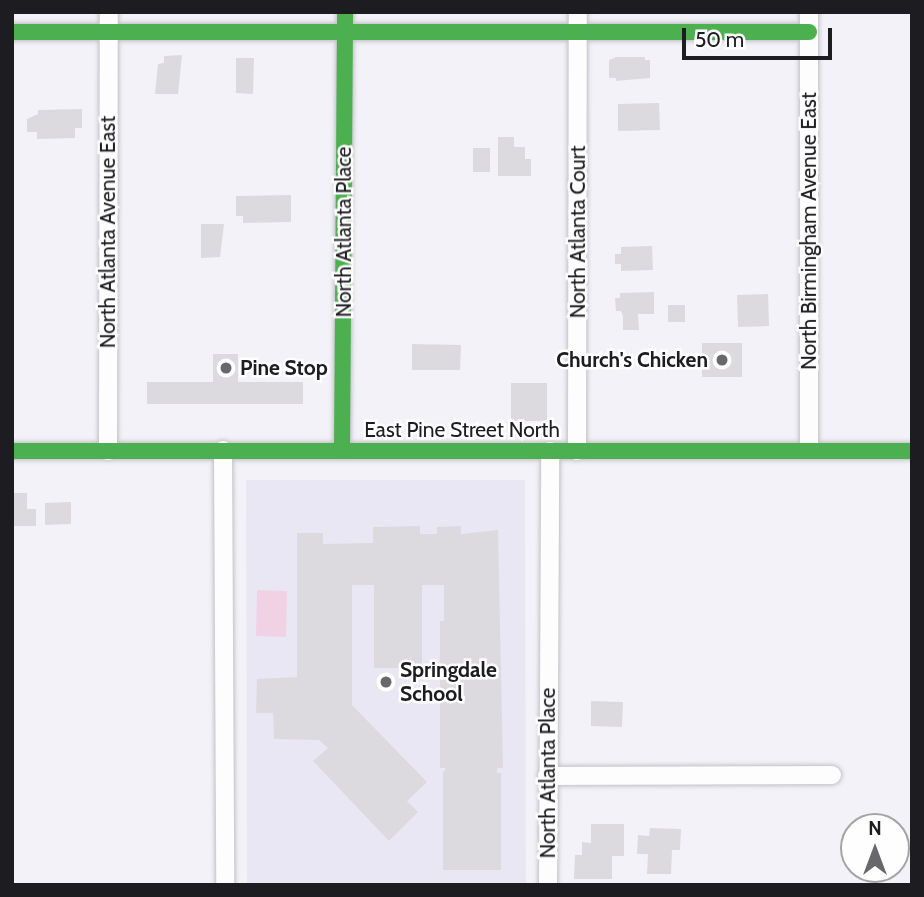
<!DOCTYPE html>
<style>
body{margin:0}
#map{position:relative;width:924px;height:897px;overflow:hidden;background:#f3f2f8;font-family:Cabin,sans-serif}
div>[style]{position:absolute}
.built>*{inset:0;background:#eae7f4}
.green>*{inset:0;background:#f1d2e5}
.building>*{inset:0;background:#dcdadf}
.roads{filter:drop-shadow(0 0 2px #c2c1c6) drop-shadow(0 0 2px #c2c1c6)}
.street>*{height:18px;margin:-9px;padding:0 9px;transform-origin:9px;border-radius:9px;background:#fdfdfe}
.fast>*{height:16px;margin:-8px;padding:0 8px;transform-origin:8px;border-radius:8px;background:#4caf50}
.dots>*{width:19px;height:19px;translate:-50% -50%;box-sizing:border-box;border:4px solid #fefefe;border-radius:50%}
span{translate:-50% -50%;white-space:nowrap;text-align:center;line-height:1.15;-webkit-text-stroke:5px #fefefe;paint-order:stroke}
.street-label{font-size:21px;color:#1d1c20}
.poi-label{font-size:21px;color:#1d1c20;font-weight:700}
.right{translate:-100% -50%;text-align:right}
.left{translate:0 -50%;text-align:left}
.frame{position:absolute;inset:0;border:14px solid #1d1c20;pointer-events:none}
.north{position:absolute;left:840px;top:813px;width:70px;height:70px;box-sizing:border-box;background:#fefefe;border:2px solid #a4a4a5;border-radius:50%;rotate:0deg;font-size:19px;font-weight:700;line-height:28px;text-align:center;color:#1d1c20}
.north::after{content:'';display:block;margin:auto;width:24px;height:32px;background:#68676c;clip-path:polygon(50% 0,100% 100%,50% 72%,0 100%)}
.scale{position:absolute;left:682px;top:28px;width:150px;height:32px;box-sizing:border-box;border:4px solid #1d1c20;border-top:0;padding-left:9px;font-size:21px;line-height:24px;white-space:nowrap;color:#1d1c20;-webkit-text-stroke:5px #fefefe;paint-order:stroke}
</style>
<div id="map">
<div class="built">
<i style="clip-path:polygon(246px 480px,525px 480px,526px 885px,247px 885px)"></i>
</div>
<div class="green">
<i style="clip-path:polygon(257px 590px,287px 591px,286px 637px,256px 636px)"></i>
</div>
<div class="building">
<i style="clip-path:polygon(182px 55px,178px 94px,155px 94px,158px 64px,164px 63px,164px 56px)"></i>
<i style="clip-path:polygon(616px 57px,645px 57px,645px 60px,650px 60px,650px 78px,616px 81px,616px 78px,609px 78px,609px 60px)"></i>
<i style="clip-path:polygon(236px 58px,254px 58px,253px 94px,236px 93px)"></i>
<i style="clip-path:polygon(659px 103px,660px 130px,618px 131px,618px 104px)"></i>
<i style="clip-path:polygon(82px 109px,82px 128px,75px 128px,75px 138px,37px 139px,37px 132px,27px 132px,27px 119px,38px 114px,38px 110px)"></i>
<i style="clip-path:polygon(498px 137px,514px 137px,514px 147px,525px 147px,525px 159px,531px 159px,531px 176px,498px 176px)"></i>
<i style="clip-path:polygon(473px 148px,490px 148px,490px 172px,473px 172px)"></i>
<i style="clip-path:polygon(291px 195px,291px 222px,243px 223px,243px 216px,236px 216px,236px 196px)"></i>
<i style="clip-path:polygon(201px 224px,224px 224px,220px 257px,201px 258px)"></i>
<i style="clip-path:polygon(652px 246px,653px 270px,621px 271px,621px 264px,615px 264px,615px 254px,621px 254px,621px 247px)"></i>
<i style="clip-path:polygon(654px 292px,654px 314px,638px 314px,639px 330px,623px 330px,623px 316px,621px 311px,616px 311px,615px 298px,620px 298px,620px 293px)"></i>
<i style="clip-path:polygon(768px 294px,769px 326px,738px 327px,737px 295px)"></i>
<i style="clip-path:polygon(668px 305px,685px 305px,685px 322px,668px 322px)"></i>
<i style="clip-path:polygon(702px 343px,742px 343px,742px 377px,702px 377px)"></i>
<i style="clip-path:polygon(412px 344px,461px 345px,460px 370px,412px 370px)"></i>
<i style="clip-path:polygon(213px 354px,238px 354px,238px 382px,303px 382px,303px 404px,147px 404px,147px 382px,213px 382px)"></i>
<i style="clip-path:polygon(511px 383px,547px 383px,547px 421px,511px 421px)"></i>
<i style="clip-path:polygon(12px 493px,27px 493px,27px 509px,36px 509px,36px 526px,12px 526px)"></i>
<i style="clip-path:polygon(71px 502px,71px 524px,45px 525px,45px 503px)"></i>
<i style="clip-path:polygon(420px 526px,420px 534px,437px 534px,437px 527px,461px 526px,461px 534px,498px 530px,503px 768px,497px 768px,497px 773px,501px 773px,501px 870px,443px 870px,443px 773px,446px 768px,440px 768px,440px 621px,444px 621px,444px 585px,422px 585px,422px 668px,374px 668px,374px 585px,352px 585px,352px 705px,427px 782px,407px 801px,418px 812px,389px 841px,313px 761px,328px 748px,319px 740px,274px 739px,273px 713px,256px 713px,257px 679px,297px 677px,297px 533px,323px 533px,323px 544px,373px 543px,373px 527px)"></i>
<i style="clip-path:polygon(591px 701px,623px 702px,622px 727px,591px 726px)"></i>
<i style="clip-path:polygon(591px 824px,624px 824px,624px 856px,612px 856px,612px 879px,574px 879px,575px 855px,582px 855px,582px 842px,591px 843px)"></i>
<i style="clip-path:polygon(650px 828px,681px 829px,680px 850px,672px 850px,671px 874px,647px 874px,648px 854px,637px 854px,638px 835px,649px 836px)"></i>
</div>
<div class="roads">
<div class="street">
<i style="left:809px;top:12px;width:438px;rotate:90deg"></i>
<i style="left:223px;top:450px;width:435px;rotate:89.7deg"></i>
<i style="left:108px;top:451px;width:439px;rotate:-89.9deg"></i>
<i style="left:577px;top:451px;width:439px;rotate:-89.9deg"></i>
<i style="left:547px;top:776px;width:285px;rotate:-0.2deg"></i>
<i style="left:548px;top:885px;width:434px;rotate:-89.7deg"></i>
</div>
<div class="fast">
<i style="left:12px;top:32px;width:797px"></i>
<i style="left:12px;top:451px;width:900px"></i>
<i style="left:342px;top:451px;width:439px;rotate:-89.6deg"></i>
</div>
</div>
<div class="dots">
<i style="left:722px;top:360px;background:#68676c"></i>
<i style="left:226px;top:368px;background:#68676c"></i>
<i style="left:386px;top:682px;background:#68676c"></i>
</div>
<div class="street-label">
<span style="left:809px;top:231px;rotate:-90deg">North Birmingham Avenue East</span>
<span style="left:108px;top:232px;rotate:-90deg">North Atlanta Avenue East</span>
<span style="left:344px;top:232px;rotate:-90deg">North Atlanta Place</span>
<span style="left:578px;top:232px;rotate:-90deg">North Atlanta Court</span>
<span style="left:462px;top:430px">East Pine Street North</span>
<span style="left:548px;top:773px;rotate:-90deg">North Atlanta Place</span>
</div>
<div class="poi-label">
<span class="right" style="left:708px;top:360px">Church's Chicken</span>
<span class="left" style="left:240px;top:368px">Pine Stop</span>
<span class="left" style="left:400px;top:682px">Springdale<br>School</span>
</div>
<div class="frame"></div>
<div class="north">N</div>
<div class="scale">50 m</div>
</div>
